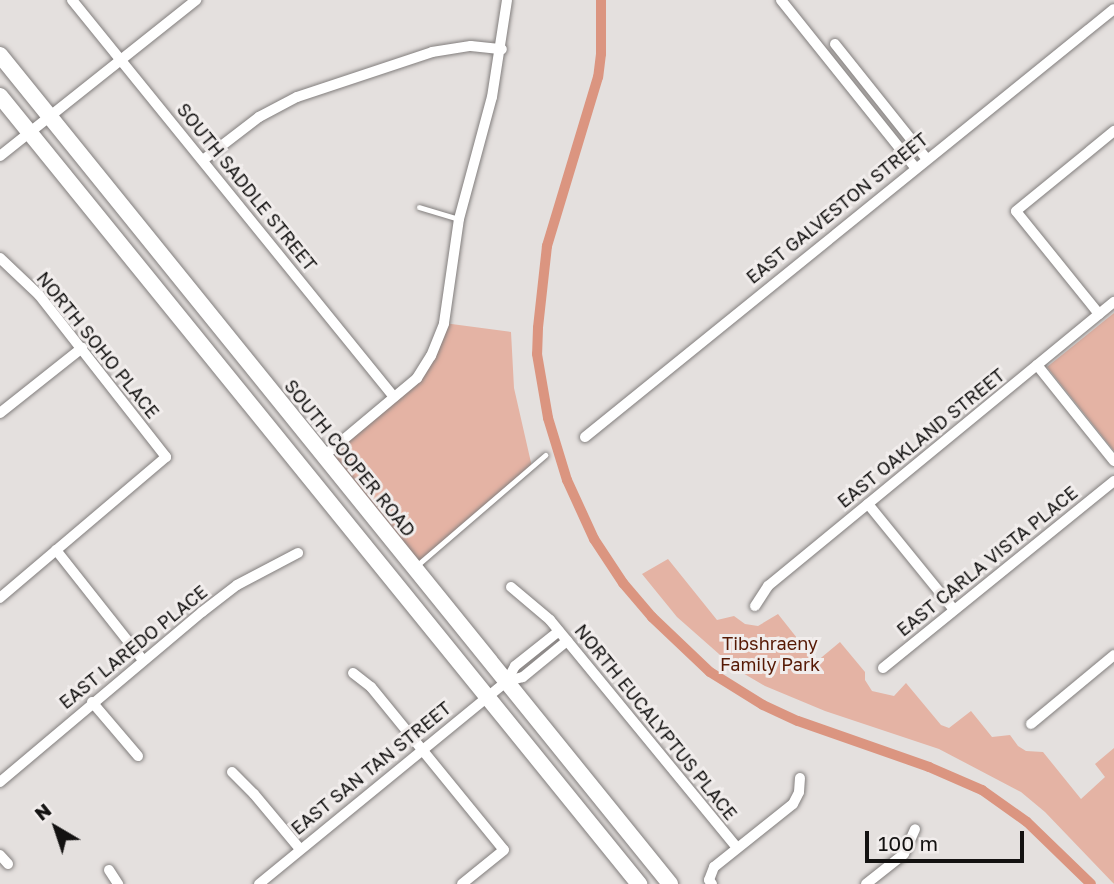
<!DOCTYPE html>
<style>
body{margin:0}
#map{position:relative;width:1114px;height:884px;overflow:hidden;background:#e4e0de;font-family:"Golos Text",sans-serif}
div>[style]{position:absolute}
.green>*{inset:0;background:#e4b3a4}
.canal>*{height:10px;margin:-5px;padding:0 5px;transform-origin:5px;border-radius:5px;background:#db9580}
.roads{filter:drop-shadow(0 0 2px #827e7d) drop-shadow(0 0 2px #827e7d)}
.service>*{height:5px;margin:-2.5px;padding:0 2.5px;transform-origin:2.5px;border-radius:2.5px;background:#fff}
.minor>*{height:10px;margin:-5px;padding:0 5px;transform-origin:5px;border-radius:5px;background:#fff}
.secondary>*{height:16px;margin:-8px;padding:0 8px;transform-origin:8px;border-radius:8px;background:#fff}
span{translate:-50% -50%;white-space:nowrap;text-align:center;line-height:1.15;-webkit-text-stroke:6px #f1edec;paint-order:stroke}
.street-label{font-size:18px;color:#131211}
.park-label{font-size:18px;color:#561904}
.north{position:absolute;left:21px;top:793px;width:70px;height:70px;-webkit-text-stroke:5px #f1edec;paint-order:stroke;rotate:321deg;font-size:19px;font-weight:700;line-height:28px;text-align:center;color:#131211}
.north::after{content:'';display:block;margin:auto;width:24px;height:32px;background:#131211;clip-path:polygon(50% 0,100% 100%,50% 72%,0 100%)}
.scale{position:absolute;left:865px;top:831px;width:159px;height:32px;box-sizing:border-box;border:4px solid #131211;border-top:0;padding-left:9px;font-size:21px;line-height:24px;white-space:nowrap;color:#131211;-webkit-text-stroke:5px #f1edec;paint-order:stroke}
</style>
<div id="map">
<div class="green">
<i style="clip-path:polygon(1114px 313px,1114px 451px,1047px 367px)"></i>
<i style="clip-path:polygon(444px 323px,511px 332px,514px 388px,532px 467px,413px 568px,325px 455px,417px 378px)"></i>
<i style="clip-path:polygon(668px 559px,717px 620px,734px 616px,745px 624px,758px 626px,778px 614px,816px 662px,840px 642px,865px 672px,865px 680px,872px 691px,894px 696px,906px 683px,941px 725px,949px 728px,971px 711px,992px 737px,1010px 735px,1018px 746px,1026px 751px,1043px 752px,1081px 799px,1105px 777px,1095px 764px,1114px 748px,1114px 884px,1045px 812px,1021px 792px,939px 749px,825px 711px,765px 686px,736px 669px,677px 617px,642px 574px)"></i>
</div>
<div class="canal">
<i style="left:601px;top:0;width:54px;rotate:90deg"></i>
<i style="left:601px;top:54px;width:23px;rotate:97deg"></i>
<i style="left:598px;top:77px;width:177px;rotate:106.8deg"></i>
<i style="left:547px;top:246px;width:82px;rotate:96.3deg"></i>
<i style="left:538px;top:328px;width:26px;rotate:92deg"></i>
<i style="left:537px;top:354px;width:65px;rotate:80.2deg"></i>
<i style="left:548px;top:418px;width:65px;rotate:73deg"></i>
<i style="left:567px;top:480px;width:65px;rotate:65.4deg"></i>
<i style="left:594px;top:539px;width:53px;rotate:56.6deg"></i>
<i style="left:623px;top:583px;width:45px;rotate:49.5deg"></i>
<i style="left:652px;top:617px;width:80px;rotate:43.5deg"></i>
<i style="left:710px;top:672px;width:62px;rotate:31.9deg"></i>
<i style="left:763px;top:705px;width:38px;rotate:25deg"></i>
<i style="left:798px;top:721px;width:139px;rotate:19.3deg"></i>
<i style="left:929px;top:767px;width:58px;rotate:23.5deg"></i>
<i style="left:982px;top:790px;width:55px;rotate:35.4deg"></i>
<i style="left:1027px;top:822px;width:89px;rotate:44.1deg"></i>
</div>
<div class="roads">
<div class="service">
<i style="left:419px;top:207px;width:42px;rotate:16.7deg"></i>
<i style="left:415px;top:567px;width:172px;rotate:-40.7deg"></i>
</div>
<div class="minor">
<i style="left:72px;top:0;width:511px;rotate:50.96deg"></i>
<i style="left:781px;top:0;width:214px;rotate:51.3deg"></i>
<i style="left:835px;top:44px;width:146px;rotate:51.4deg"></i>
<i style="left:0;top:156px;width:251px;rotate:-38.5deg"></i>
<i style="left:203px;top:160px;width:71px;rotate:-37.5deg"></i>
<i style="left:259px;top:117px;width:43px;rotate:-27.8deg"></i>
<i style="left:297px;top:97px;width:142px;rotate:-18.4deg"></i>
<i style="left:432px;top:52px;width:39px;rotate:-9deg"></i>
<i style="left:471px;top:46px;width:31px;rotate:6deg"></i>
<i style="left:0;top:258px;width:54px;rotate:43.5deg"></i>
<i style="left:39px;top:295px;width:206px;rotate:51.9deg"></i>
<i style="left:166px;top:457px;width:218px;rotate:139.7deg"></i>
<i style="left:1099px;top:314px;width:132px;rotate:-128.9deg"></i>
<i style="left:1016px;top:211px;width:127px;rotate:-39.2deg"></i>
<i style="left:1037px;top:365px;width:123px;rotate:51.3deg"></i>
<i style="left:0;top:413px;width:105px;rotate:-38.4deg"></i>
<i style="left:585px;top:437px;width:680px;rotate:-38.98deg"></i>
<i style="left:325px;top:455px;width:120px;rotate:-39.9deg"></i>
<i style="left:417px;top:378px;width:26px;rotate:-58deg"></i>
<i style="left:431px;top:356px;width:35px;rotate:-68deg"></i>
<i style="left:444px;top:323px;width:105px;rotate:-81.8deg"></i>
<i style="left:459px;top:219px;width:126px;rotate:-74.9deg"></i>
<i style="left:492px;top:97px;width:98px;rotate:-81.2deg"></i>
<i style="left:868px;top:504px;width:136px;rotate:50.9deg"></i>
<i style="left:56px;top:550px;width:140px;rotate:51.7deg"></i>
<i style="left:511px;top:587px;width:51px;rotate:40.2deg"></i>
<i style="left:550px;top:620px;width:295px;rotate:50.6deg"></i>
<i style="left:755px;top:606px;width:24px;rotate:-57deg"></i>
<i style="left:768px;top:586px;width:448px;rotate:-39.4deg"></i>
<i style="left:883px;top:668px;width:297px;rotate:-39deg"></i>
<i style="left:353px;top:673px;width:23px;rotate:38deg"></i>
<i style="left:371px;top:687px;width:210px;rotate:50.8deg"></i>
<i style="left:504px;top:850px;width:54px;rotate:141deg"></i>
<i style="left:507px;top:681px;width:16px;rotate:-14deg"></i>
<i style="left:523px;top:677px;width:57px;rotate:-39.3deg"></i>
<i style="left:92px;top:702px;width:71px;rotate:49.6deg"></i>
<i style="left:1031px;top:724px;width:108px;rotate:-39.7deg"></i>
<i style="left:232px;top:772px;width:31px;rotate:45deg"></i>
<i style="left:254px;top:794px;width:72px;rotate:50.1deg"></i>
<i style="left:0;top:782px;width:264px;rotate:-40.1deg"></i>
<i style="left:202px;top:612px;width:44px;rotate:-37.6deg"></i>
<i style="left:237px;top:585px;width:69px;rotate:-27.7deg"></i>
<i style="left:0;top:855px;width:12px;rotate:48deg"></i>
<i style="left:109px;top:870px;width:17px;rotate:57deg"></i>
<i style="left:259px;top:884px;width:320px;rotate:-39.3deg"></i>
<i style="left:507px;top:681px;width:17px;rotate:-62deg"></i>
<i style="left:515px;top:666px;width:56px;rotate:-38.5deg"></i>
<i style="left:712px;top:884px;width:5px;rotate:-127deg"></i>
<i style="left:709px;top:880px;width:14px;rotate:-69deg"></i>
<i style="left:714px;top:867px;width:101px;rotate:-38.6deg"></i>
<i style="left:793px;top:804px;width:13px;rotate:-63deg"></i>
<i style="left:799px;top:792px;width:14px;rotate:-86deg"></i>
<i style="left:866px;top:884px;width:48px;rotate:-38.3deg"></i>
<i style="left:904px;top:854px;width:27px;rotate:-66deg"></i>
</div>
<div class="secondary">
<i style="left:0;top:55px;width:1066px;rotate:51.05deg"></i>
<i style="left:0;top:96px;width:1015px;rotate:50.96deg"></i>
</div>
</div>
<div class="street-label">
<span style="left:247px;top:187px;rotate:51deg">SOUTH SADDLE STREET</span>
<span style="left:837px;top:208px;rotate:-39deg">EAST GALVESTON STREET</span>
<span style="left:98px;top:345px;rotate:51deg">NORTH SOHO PLACE</span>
<span style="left:921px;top:438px;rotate:-39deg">EAST OAKLAND STREET</span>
<span style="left:350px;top:458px;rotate:51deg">SOUTH COOPER ROAD</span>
<span style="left:987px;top:561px;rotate:-39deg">EAST CARLA VISTA PLACE</span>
<span style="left:133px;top:647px;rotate:-39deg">EAST LAREDO PLACE</span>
<span style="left:656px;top:722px;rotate:51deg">NORTH EUCALYPTUS PLACE</span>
<span style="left:371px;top:768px;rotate:-39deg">EAST SAN TAN STREET</span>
</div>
<div class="park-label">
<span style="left:770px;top:654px">Tibshraeny<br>Family Park</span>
</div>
<div class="north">N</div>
<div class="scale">100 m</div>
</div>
